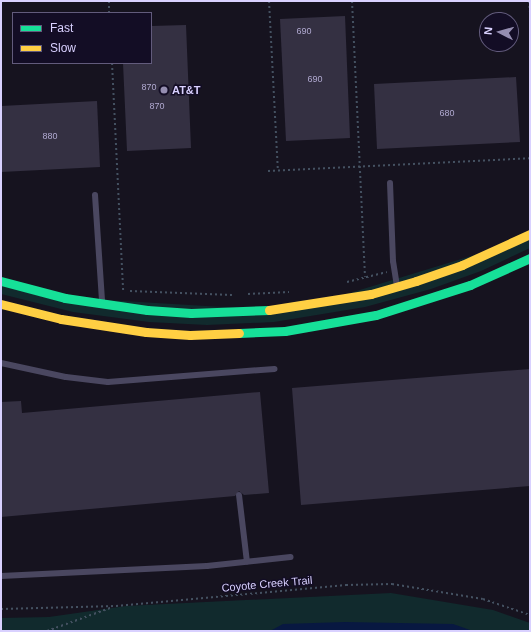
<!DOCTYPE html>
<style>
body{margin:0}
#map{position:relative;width:531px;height:632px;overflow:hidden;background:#16131f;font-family:Arial,sans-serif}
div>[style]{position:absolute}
.green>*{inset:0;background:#112a2d}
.water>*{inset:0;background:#081841}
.building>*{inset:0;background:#343042}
.path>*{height:2px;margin-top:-1px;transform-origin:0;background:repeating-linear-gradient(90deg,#445161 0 2px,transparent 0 5px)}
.lane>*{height:6px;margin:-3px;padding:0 3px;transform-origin:3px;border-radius:3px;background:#4a4760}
.fast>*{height:9px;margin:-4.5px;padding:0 4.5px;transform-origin:4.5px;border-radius:4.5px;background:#16e098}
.slow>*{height:9px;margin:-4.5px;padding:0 4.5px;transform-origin:4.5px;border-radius:4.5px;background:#ffcf43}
.dots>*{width:11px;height:11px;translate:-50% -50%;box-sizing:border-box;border:2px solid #130d25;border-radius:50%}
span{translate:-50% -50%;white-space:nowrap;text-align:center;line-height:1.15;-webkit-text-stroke:3px #130d25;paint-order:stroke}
.number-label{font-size:9px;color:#b0a9d0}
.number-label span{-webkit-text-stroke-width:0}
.poi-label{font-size:11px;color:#d9d1ff;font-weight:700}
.left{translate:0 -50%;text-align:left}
.street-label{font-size:11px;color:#d9d1ff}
.frame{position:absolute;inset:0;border:2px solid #d9d1ff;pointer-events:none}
.legend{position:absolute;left:12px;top:12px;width:140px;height:52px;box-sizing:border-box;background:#130d25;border:1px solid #625b7c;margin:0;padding:5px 7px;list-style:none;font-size:12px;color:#d9d1ff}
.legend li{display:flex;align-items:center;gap:8px;height:20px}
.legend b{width:20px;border:1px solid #625b7c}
.north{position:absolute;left:479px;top:12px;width:40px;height:40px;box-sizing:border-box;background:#130d25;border:1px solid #625b7c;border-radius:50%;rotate:276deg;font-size:11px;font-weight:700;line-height:16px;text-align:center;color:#d9d1ff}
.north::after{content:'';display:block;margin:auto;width:14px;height:18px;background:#958eb1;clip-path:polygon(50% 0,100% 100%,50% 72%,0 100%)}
</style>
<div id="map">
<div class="green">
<i style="clip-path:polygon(530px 238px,530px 248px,481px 271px,431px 289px,365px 307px,274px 322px,207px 325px,149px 322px,73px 312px,1px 294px,1px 285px,40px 296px,291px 311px)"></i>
<i style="clip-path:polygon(391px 593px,493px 610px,530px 623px,530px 631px,1px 631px,1px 618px,49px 617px,126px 606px)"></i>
</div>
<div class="water">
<i style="clip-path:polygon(345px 622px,453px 624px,473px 631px,270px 631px,283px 624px)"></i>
</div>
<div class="building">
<i style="clip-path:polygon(345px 16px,350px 138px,286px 141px,280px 19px)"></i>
<i style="clip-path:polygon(186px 25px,191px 148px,127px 151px,123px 63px,151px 63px,151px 26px)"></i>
<i style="clip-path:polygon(516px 77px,520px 142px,377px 149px,374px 84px)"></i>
<i style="clip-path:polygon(97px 101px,100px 167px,1px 172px,1px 106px)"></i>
<i style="clip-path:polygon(530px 369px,530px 486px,301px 505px,292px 388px)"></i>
<i style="clip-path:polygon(260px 392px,269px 493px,244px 495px,239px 491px,235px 496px,1px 517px,1px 402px,21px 401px,22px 413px)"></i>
</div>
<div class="path">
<i style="left:109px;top:1px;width:12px;rotate:90deg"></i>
<i style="left:269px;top:1px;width:170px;rotate:87deg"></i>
<i style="left:352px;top:1px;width:276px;rotate:87.3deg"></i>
<i style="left:529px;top:1px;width:11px;rotate:85deg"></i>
<i style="left:112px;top:63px;width:228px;rotate:87.2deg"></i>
<i style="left:268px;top:171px;width:262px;rotate:-2.8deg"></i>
<i style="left:347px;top:282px;width:41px;rotate:-14deg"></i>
<i style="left:130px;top:291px;width:102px;rotate:2.2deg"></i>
<i style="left:248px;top:294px;width:41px;rotate:-2.8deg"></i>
<i style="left:1px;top:609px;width:115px;rotate:-1.5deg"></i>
<i style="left:116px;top:606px;width:231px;rotate:-5.2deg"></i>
<i style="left:346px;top:585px;width:46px;rotate:-1.2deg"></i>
<i style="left:392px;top:584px;width:92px;rotate:9.4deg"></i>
<i style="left:483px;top:599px;width:50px;rotate:18.8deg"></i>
<i style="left:47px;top:631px;width:70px;rotate:-20deg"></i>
</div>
<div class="lane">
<i style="left:390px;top:183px;width:78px;rotate:87.8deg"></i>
<i style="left:393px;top:261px;width:24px;rotate:81deg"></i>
<i style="left:95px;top:195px;width:106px;rotate:86.2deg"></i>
<i style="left:1px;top:363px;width:66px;rotate:12.2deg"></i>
<i style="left:66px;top:377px;width:42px;rotate:6.8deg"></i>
<i style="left:108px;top:382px;width:167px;rotate:-4.5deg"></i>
<i style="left:239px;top:495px;width:67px;rotate:83.2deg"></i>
<i style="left:1px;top:576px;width:206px;rotate:-2.8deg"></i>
<i style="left:207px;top:566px;width:84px;rotate:-6.1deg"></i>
</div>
<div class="fast">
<i style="left:1px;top:281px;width:66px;rotate:14.9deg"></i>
<i style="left:65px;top:298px;width:83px;rotate:8.3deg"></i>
<i style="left:147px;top:310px;width:44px;rotate:3.9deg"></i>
<i style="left:191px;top:313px;width:78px;rotate:-2.2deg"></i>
<i style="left:239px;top:333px;width:46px;rotate:-2.5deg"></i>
<i style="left:285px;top:331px;width:92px;rotate:-10deg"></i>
<i style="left:376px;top:315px;width:99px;rotate:-17.7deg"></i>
<i style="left:470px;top:285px;width:66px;rotate:-24.2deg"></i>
</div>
<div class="slow">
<i style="left:1px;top:304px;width:62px;rotate:14deg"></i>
<i style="left:61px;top:319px;width:86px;rotate:8.7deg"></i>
<i style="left:146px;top:332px;width:44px;rotate:3.9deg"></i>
<i style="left:190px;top:335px;width:49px;rotate:-2.3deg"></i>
<i style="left:269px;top:310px;width:103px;rotate:-8.9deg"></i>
<i style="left:371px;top:294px;width:47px;rotate:-16.1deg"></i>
<i style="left:416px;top:281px;width:49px;rotate:-19.2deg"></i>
<i style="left:462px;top:265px;width:75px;rotate:-24.5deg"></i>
</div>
<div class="dots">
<i style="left:164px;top:90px;background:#958eb1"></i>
</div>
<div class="number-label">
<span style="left:304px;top:31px">690</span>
<span style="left:315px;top:79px">690</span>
<span style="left:149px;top:87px">870</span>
<span style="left:157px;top:106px">870</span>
<span style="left:447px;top:113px">680</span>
<span style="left:50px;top:136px">880</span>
</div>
<div class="poi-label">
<span class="left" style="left:172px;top:90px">AT&amp;T</span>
</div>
<div class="street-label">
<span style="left:267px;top:584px;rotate:-5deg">Coyote Creek Trail</span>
</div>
<div class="frame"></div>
<ul class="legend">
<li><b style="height:5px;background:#16e098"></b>Fast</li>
<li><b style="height:5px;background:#ffcf43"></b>Slow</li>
</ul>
<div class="north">N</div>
</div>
